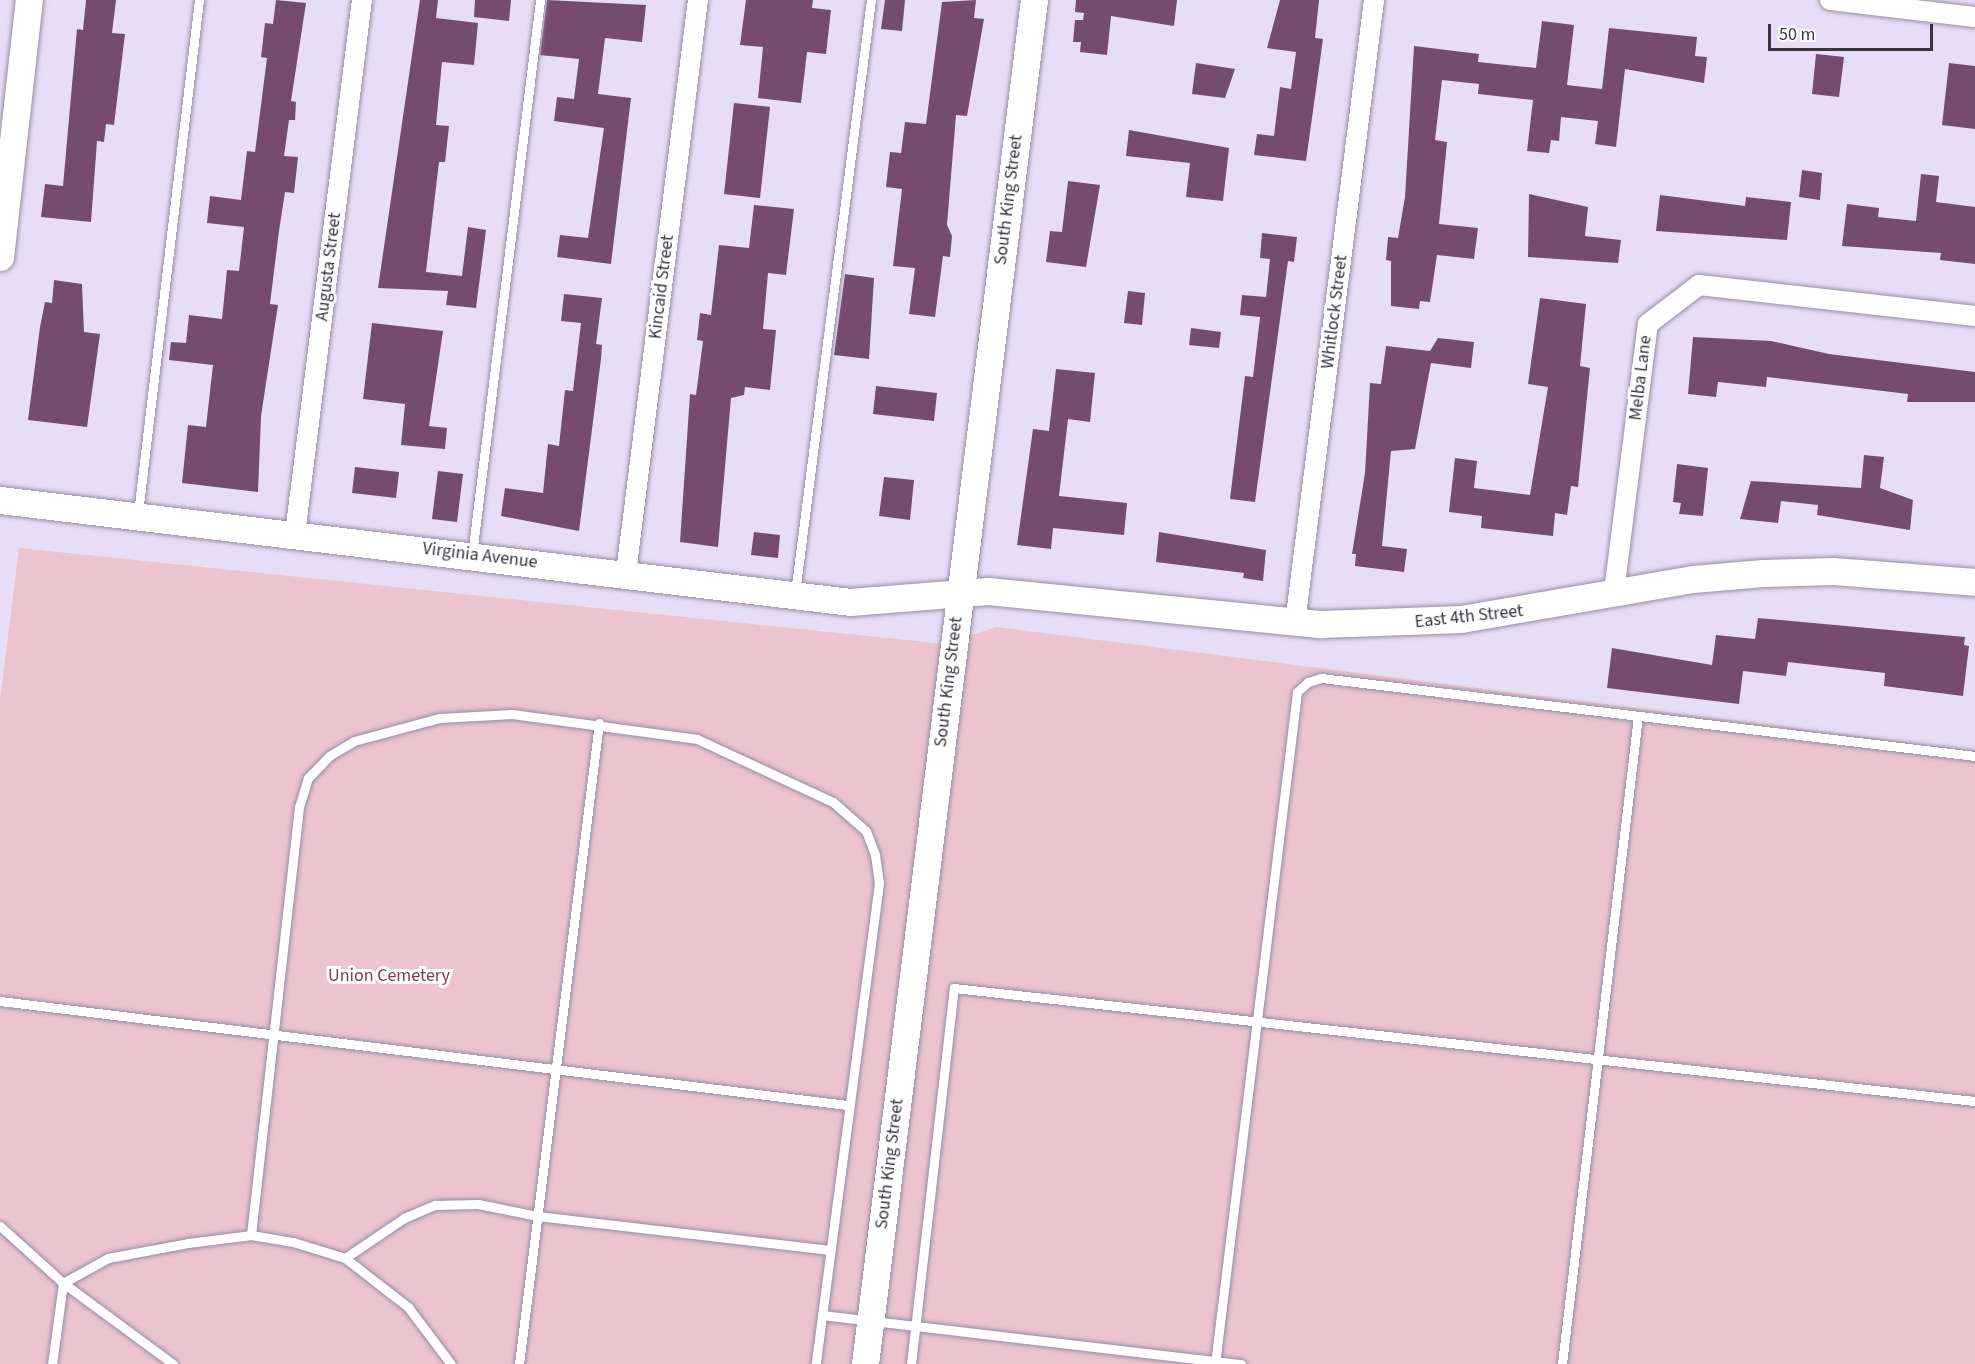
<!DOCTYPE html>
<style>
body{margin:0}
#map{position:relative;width:1975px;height:1364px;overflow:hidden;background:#e7ddf7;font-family:"Source Sans 3",sans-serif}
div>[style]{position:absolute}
.green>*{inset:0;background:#ebc4cf}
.building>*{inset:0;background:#754c70}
.roads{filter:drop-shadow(0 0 2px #978da5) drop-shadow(0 0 2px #978da5)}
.lane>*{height:9px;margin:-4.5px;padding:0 4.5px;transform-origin:4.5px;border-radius:4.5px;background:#fff}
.street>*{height:20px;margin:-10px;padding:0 10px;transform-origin:10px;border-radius:10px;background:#fff}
.secondary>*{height:27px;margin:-13.5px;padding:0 13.5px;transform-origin:13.5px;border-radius:13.5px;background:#fff}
span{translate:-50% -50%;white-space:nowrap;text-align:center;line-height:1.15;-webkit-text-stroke:6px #fff;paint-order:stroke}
.street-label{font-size:18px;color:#39353f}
.park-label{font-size:18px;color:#823953}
.scale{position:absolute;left:1768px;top:24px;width:165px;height:27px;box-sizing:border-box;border:3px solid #39353f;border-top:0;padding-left:8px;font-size:18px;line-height:21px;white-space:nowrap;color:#39353f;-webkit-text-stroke:4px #fff;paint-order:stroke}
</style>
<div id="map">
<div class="green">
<i style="clip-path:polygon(19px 548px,945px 644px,996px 627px,1975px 751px,1975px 1364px,0 1364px,0 700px)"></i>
</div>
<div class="building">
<i style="clip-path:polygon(86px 0,116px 0,112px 33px,125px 34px,114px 125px,106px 124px,104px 142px,97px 141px,91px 222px,41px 217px,45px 184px,63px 186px,77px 29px,83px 30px)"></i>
<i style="clip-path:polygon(276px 0,306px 3px,291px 101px,296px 102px,295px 120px,289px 120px,284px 156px,298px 157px,294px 193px,285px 192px,279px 231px,270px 304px,278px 305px,261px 416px,258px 492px,182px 483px,188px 425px,206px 427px,213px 365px,169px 360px,171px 342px,186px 343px,189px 315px,222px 319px,227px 270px,239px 271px,244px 227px,207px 223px,210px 196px,241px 200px,247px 151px,255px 152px,267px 58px,261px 57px,265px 23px,273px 24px)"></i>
<i style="clip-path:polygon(420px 0,438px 0,436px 18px,478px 23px,474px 65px,442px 62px,436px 125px,449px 126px,445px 162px,439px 162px,426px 272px,462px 276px,468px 227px,486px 230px,476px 308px,446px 305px,448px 291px,378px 288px)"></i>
<i style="clip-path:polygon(475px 0,511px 0,509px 21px,474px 17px)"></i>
<i style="clip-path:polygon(547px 0,646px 5px,642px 42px,605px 38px,598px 94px,631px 98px,611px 264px,557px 257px,560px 235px,588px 238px,604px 128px,554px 121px,557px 97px,574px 99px,579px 59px,540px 55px)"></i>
<i style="clip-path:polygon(746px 0,813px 0,812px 8px,831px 10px,826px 54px,807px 52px,801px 103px,758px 98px,763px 47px,740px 45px)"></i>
<i style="clip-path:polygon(885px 0,905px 0,902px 31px,881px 29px)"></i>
<i style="clip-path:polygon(976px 0,974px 18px,984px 19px,967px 116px,956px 115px,947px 225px,952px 236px,950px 257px,943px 256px,935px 317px,909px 314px,915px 268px,893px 266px,902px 189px,886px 187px,890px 152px,901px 153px,905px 122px,926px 124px,942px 2px)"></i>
<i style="clip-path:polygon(1076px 0,1177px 0,1174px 26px,1111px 16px,1107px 55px,1080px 52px,1081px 42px,1073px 42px,1075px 20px,1083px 20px,1084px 13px,1075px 12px)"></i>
<i style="clip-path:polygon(1280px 0,1319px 0,1315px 38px,1323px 39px,1306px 161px,1254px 155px,1257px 134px,1274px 136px,1280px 87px,1291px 89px,1296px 52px,1267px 48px)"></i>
<i style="clip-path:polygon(1542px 21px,1574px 25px,1567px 85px,1602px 89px,1609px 28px,1697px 37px,1695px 56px,1707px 57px,1704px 83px,1625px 69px,1616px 147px,1595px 144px,1598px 121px,1561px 117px,1559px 141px,1551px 140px,1549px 153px,1527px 151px,1533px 100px,1478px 94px,1479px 84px,1442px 80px,1435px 140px,1447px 142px,1439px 224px,1478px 228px,1474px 259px,1437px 255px,1430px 302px,1420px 301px,1419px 309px,1391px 306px,1391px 261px,1386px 260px,1388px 237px,1398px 238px,1405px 197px,1414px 46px,1479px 54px,1478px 62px,1536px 68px)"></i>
<i style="clip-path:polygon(1816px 54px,1844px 57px,1839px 97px,1812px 94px)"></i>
<i style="clip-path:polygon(1196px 63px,1235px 69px,1225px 98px,1192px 94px)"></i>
<i style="clip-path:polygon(1949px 63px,1975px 66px,1975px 129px,1942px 125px)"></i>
<i style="clip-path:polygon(734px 103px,770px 107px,760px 198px,724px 194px)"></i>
<i style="clip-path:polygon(1129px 130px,1229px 148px,1223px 201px,1186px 197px,1190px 163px,1126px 156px)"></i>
<i style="clip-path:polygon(1802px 170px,1822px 173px,1820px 200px,1799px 197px)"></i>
<i style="clip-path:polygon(1921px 174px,1939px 176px,1936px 202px,1975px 207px,1975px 264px,1940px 260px,1941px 253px,1842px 246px,1847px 204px,1879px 208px,1878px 217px,1916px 221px)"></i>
<i style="clip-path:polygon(1068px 181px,1100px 185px,1086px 267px,1046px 262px,1050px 231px,1062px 232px)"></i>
<i style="clip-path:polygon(1529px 194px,1588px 207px,1585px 236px,1621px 240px,1618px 263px,1528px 257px)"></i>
<i style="clip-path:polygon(1660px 195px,1745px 206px,1746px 197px,1791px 202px,1787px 240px,1656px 231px)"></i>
<i style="clip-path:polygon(754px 205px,794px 209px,786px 275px,768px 273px,763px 329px,776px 330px,770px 390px,745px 387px,744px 395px,731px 398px,718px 547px,680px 542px,690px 394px,696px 395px,703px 341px,697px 340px,700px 313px,711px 315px,719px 245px,749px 248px)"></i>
<i style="clip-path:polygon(1262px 233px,1297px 237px,1294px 262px,1288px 261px,1255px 502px,1230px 499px,1245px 376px,1253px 377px,1260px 317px,1240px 315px,1242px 295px,1266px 297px,1270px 259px,1260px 258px)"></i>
<i style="clip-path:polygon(845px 274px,874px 278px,869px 359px,834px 355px)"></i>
<i style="clip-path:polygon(54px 280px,82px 284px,84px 332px,100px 334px,87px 427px,28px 420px,40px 327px,45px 302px,52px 303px)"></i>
<i style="clip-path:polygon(1128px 291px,1145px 293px,1142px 325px,1124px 323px)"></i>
<i style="clip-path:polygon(564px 294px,602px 298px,596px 344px,602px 345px,601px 359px,579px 531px,501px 516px,505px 488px,543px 493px,548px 444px,559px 446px,565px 390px,573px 391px,581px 323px,561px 321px)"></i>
<i style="clip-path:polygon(1540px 298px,1586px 304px,1580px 366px,1590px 368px,1578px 487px,1571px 486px,1567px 515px,1555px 513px,1553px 536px,1481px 528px,1482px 516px,1449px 512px,1455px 458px,1477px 461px,1474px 488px,1530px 495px,1548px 387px,1528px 384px)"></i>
<i style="clip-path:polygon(372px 323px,443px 331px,429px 426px,447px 428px,445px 449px,401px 445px,405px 404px,363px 399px)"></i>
<i style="clip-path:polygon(1191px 328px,1221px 332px,1219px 348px,1189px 345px)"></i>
<i style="clip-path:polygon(1693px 337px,1771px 341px,1829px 354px,1975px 372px,1975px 402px,1907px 402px,1908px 394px,1767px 377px,1766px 387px,1718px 382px,1716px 397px,1688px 394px)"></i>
<i style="clip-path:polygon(1438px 338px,1474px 342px,1471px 368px,1431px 363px,1415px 449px,1391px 451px,1382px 546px,1407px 549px,1404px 572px,1355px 566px,1356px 554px,1352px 554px,1365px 473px,1370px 383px,1381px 384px,1386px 346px,1430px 351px)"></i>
<i style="clip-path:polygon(1056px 369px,1095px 373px,1090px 422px,1068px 419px,1059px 496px,1127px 503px,1124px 535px,1053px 528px,1051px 549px,1017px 545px,1033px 429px,1049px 431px)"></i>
<i style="clip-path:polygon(876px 386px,937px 393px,934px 421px,873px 414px)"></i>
<i style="clip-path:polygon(1864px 455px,1884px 457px,1880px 488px,1913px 500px,1910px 530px,1817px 515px,1818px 505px,1781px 501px,1778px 523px,1740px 519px,1751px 481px,1861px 488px)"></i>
<i style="clip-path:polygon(1677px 464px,1708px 468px,1703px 516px,1679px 514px,1681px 503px,1673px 502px)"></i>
<i style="clip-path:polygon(355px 467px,399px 472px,396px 498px,352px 493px)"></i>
<i style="clip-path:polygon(438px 471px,463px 474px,457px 522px,432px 519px)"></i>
<i style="clip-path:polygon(884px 477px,914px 480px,910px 520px,879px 516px)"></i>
<i style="clip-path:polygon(754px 532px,780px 535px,778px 558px,751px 555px)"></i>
<i style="clip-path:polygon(1159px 532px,1266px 550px,1263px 581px,1243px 578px,1244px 573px,1156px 562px)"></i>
<i style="clip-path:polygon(1758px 618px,1965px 637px,1964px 645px,1969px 646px,1963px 696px,1884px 686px,1885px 673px,1788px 662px,1786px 676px,1743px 671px,1739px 704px,1607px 688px,1612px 648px,1712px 665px,1716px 635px,1755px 639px)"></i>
</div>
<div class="roads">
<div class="lane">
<i style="left:138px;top:513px;width:517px;rotate:-83.22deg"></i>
<i style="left:472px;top:555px;width:559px;rotate:-83.01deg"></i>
<i style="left:795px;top:593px;width:598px;rotate:-82.7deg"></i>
<i style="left:0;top:1001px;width:853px;rotate:7deg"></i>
<i style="left:0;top:1226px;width:85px;rotate:42.1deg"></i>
<i style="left:63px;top:1283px;width:82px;rotate:97.7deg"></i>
<i style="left:251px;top:1235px;width:431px;rotate:-83.6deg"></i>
<i style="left:299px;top:807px;width:30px;rotate:-73deg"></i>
<i style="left:308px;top:778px;width:30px;rotate:-46deg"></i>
<i style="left:329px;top:756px;width:29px;rotate:-31deg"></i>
<i style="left:354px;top:741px;width:89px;rotate:-15deg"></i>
<i style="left:440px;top:718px;width:72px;rotate:-3.2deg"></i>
<i style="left:512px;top:714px;width:187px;rotate:7.7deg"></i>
<i style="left:697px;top:739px;width:150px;rotate:24.9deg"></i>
<i style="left:833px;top:802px;width:44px;rotate:41.3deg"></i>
<i style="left:866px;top:831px;width:26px;rotate:69deg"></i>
<i style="left:875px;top:855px;width:28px;rotate:82deg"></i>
<i style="left:879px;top:883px;width:485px;rotate:97.5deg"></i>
<i style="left:345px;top:1258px;width:71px;rotate:-34.1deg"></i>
<i style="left:404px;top:1218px;width:34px;rotate:-23deg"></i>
<i style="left:435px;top:1205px;width:43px;rotate:-1.3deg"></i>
<i style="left:478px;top:1204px;width:60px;rotate:11.5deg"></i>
<i style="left:537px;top:1216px;width:295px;rotate:6.6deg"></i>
<i style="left:822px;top:1315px;width:422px;rotate:6.7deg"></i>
<i style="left:173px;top:1364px;width:137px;rotate:-143.6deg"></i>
<i style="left:63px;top:1283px;width:51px;rotate:-29.1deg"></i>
<i style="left:108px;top:1258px;width:81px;rotate:-10.6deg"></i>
<i style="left:188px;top:1243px;width:64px;rotate:-7.2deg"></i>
<i style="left:251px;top:1235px;width:43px;rotate:9.5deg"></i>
<i style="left:293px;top:1242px;width:54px;rotate:17.1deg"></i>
<i style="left:345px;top:1258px;width:80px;rotate:37.9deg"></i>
<i style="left:408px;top:1307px;width:71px;rotate:53deg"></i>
<i style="left:519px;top:1364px;width:646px;rotate:-82.89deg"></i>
<i style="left:911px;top:1364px;width:378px;rotate:-83.5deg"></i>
<i style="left:954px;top:988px;width:1027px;rotate:6.32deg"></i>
<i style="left:1215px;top:1364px;width:677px;rotate:-83.04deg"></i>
<i style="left:1297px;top:692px;width:15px;rotate:-42deg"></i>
<i style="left:1308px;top:682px;width:14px;rotate:-17deg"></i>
<i style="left:1321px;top:678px;width:659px;rotate:6.8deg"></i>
<i style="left:1562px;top:1364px;width:652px;rotate:-83.31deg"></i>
</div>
<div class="street">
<i style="left:1830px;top:0;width:146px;rotate:6.7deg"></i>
<i style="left:295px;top:534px;width:538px;rotate:-82.85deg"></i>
<i style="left:626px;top:573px;width:578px;rotate:-82.84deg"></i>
<i style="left:1614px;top:592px;width:270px;rotate:-82.8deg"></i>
<i style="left:1648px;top:324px;width:64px;rotate:-37.4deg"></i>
<i style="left:1699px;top:285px;width:278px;rotate:6.4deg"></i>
<i style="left:1295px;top:623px;width:628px;rotate:-82.77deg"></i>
</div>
<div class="secondary">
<i style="left:0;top:257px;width:259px;rotate:-83.6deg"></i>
<i style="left:0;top:500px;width:856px;rotate:6.84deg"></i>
<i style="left:850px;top:602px;width:138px;rotate:-4.6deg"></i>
<i style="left:988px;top:591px;width:335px;rotate:5.7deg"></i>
<i style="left:1321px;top:624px;width:140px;rotate:-2deg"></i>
<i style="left:1461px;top:619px;width:235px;rotate:-9.8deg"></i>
<i style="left:1693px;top:579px;width:70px;rotate:-4.9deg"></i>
<i style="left:1763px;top:573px;width:70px;rotate:-1.6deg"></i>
<i style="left:1833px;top:571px;width:142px;rotate:4.4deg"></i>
<i style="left:865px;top:1364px;width:1374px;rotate:-82.94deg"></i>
</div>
</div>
<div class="street-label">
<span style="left:1009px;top:200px;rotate:-83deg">South King Street</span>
<span style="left:329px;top:267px;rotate:-83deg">Augusta Street</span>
<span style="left:662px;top:287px;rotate:-83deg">Kincaid Street</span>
<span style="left:1335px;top:312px;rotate:-83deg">Whitlock Street</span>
<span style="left:1641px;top:378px;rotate:-83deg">Melba Lane</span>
<span style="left:480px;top:556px;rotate:7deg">Virginia Avenue</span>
<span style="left:1469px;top:617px;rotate:-6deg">East 4th Street</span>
<span style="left:949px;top:682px;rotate:-83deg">South King Street</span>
<span style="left:890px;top:1164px;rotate:-83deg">South King Street</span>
</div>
<div class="park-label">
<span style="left:389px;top:976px">Union Cemetery</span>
</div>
<div class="scale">50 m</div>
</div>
